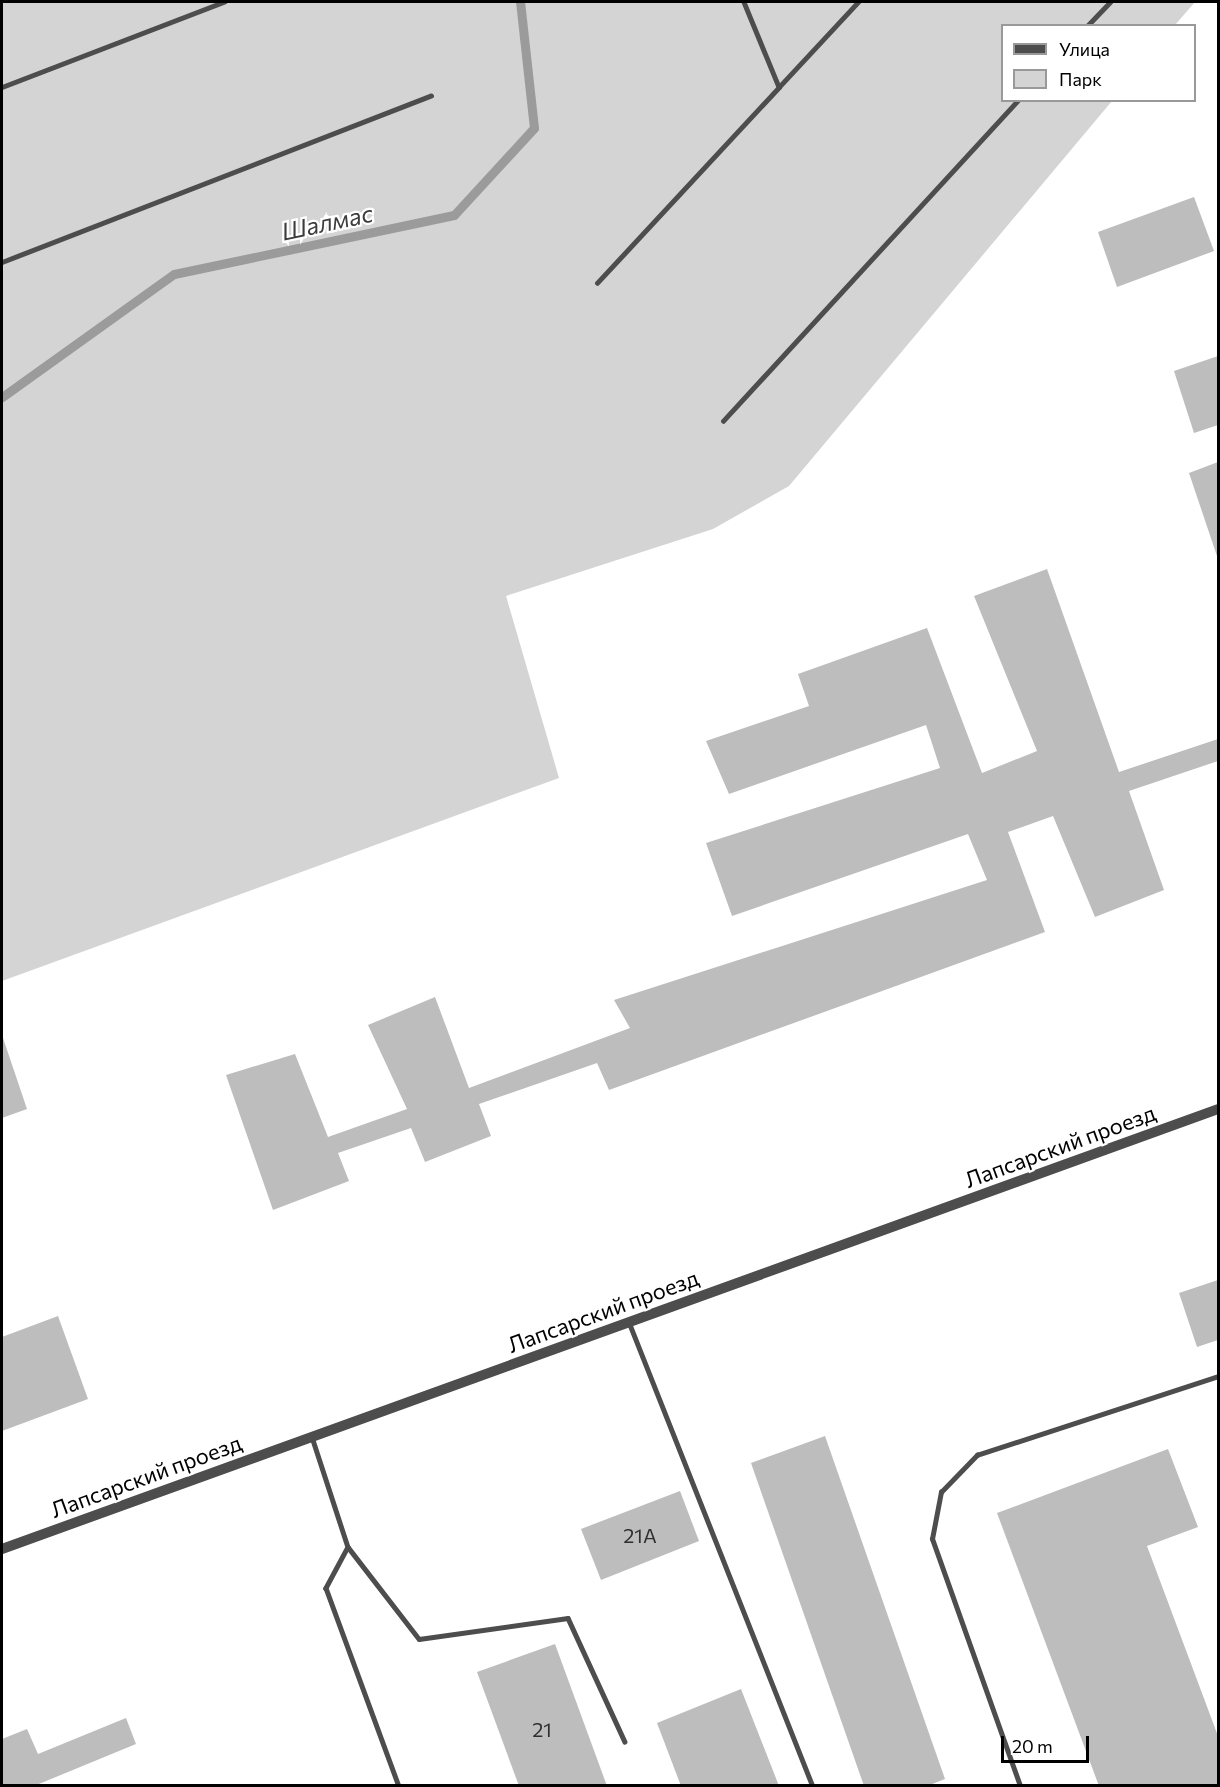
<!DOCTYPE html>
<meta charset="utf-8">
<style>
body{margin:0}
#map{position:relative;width:1220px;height:1787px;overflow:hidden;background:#fff;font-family:Commissioner,sans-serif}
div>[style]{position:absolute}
.green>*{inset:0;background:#d4d4d4}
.stream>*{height:9px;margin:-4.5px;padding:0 4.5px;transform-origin:4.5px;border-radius:4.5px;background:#9b9b9b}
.building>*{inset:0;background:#bdbdbd}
.service>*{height:4.5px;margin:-2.25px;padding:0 2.25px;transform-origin:2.25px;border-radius:2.25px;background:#4d4d4d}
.tertiary>*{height:10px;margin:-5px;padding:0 5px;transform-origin:5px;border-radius:5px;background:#4d4d4d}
span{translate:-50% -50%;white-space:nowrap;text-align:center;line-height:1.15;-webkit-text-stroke:4.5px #fff;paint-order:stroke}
.number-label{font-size:20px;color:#2f2f2f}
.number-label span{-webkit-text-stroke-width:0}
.street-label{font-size:22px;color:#000}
.water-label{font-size:24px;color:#3c3c3c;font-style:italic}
.frame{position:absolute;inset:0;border:3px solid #000;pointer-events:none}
.legend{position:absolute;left:1001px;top:24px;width:195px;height:78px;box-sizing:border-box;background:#fff;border:2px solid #999;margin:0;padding:8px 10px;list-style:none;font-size:18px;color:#000}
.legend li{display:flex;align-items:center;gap:12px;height:30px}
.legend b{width:30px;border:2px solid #999}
.scale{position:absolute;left:1001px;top:1736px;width:88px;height:27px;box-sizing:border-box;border:3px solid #000;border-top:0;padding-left:8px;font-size:18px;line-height:21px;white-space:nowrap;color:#000;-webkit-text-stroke:4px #fff;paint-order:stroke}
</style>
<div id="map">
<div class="green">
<i style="clip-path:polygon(2px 2px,1195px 2px,1175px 25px,1002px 26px,1002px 100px,1112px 101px,789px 486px,713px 529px,506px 596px,559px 778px,2px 981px)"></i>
</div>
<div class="stream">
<i style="left:2px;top:397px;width:211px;rotate:-35.6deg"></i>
<i style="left:174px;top:274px;width:286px;rotate:-11.9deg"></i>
<i style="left:454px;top:215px;width:118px;rotate:-47.4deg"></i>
<i style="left:534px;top:128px;width:127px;rotate:-96.3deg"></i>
</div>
<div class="building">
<i style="clip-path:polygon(1194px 197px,1214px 251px,1117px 287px,1098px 232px)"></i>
<i style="clip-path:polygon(1218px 356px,1218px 425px,1194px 433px,1174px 371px)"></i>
<i style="clip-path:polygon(1218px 462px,1218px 559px,1189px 473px)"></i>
<i style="clip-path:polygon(1047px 569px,1119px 772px,1218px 739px,1218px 761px,1129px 791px,1164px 890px,1095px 917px,1053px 816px,1008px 832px,1045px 932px,609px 1090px,597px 1063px,479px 1104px,491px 1136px,425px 1162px,411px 1128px,338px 1153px,349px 1181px,273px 1210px,226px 1075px,295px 1054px,328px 1137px,407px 1109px,368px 1025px,435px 997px,469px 1088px,630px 1028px,614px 1000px,987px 880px,968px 834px,732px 916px,706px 843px,940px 768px,926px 725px,729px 794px,706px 741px,809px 706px,798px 674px,927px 628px,982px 773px,1037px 751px,974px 596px)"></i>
<i style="clip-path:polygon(2px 1035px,27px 1109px,2px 1118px)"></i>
<i style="clip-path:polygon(1218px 1280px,1218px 1340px,1197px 1347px,1179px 1293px)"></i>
<i style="clip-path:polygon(58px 1316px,88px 1399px,2px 1431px,2px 1337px)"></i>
<i style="clip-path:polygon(825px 1436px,945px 1779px,927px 1786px,864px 1786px,751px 1463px)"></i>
<i style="clip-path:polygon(1168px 1449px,1198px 1527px,1147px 1546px,1218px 1736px,1218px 1786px,1099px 1786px,997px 1513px)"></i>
<i style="clip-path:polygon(680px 1491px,699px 1541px,601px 1580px,581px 1529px)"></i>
<i style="clip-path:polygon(555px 1644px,607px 1786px,519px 1786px,477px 1672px)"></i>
<i style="clip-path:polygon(741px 1689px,779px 1786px,681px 1786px,657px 1723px)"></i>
<i style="clip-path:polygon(126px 1718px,136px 1744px,34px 1786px,2px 1786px,2px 1739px,27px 1729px,38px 1754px)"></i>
</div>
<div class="service">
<i style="left:744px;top:2px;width:92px;rotate:67.6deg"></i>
<i style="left:779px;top:87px;width:116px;rotate:-47.1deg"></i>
<i style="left:1087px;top:26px;width:33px;rotate:-46deg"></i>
<i style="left:2px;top:87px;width:238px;rotate:-21deg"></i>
<i style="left:2px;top:262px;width:460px;rotate:-21.2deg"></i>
<i style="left:597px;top:283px;width:267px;rotate:-47.1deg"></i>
<i style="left:723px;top:421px;width:436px;rotate:-47.4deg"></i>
<i style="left:629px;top:1322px;width:499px;rotate:68.4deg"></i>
<i style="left:312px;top:1437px;width:116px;rotate:71.9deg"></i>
<i style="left:348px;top:1547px;width:47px;rotate:118.2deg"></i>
<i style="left:326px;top:1588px;width:211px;rotate:69.8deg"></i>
<i style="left:348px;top:1547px;width:116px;rotate:52.3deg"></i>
<i style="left:419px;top:1639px;width:150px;rotate:-8deg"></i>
<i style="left:568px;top:1618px;width:136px;rotate:65.3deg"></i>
<i style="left:1020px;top:1786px;width:262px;rotate:-109.6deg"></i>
<i style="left:932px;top:1539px;width:48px;rotate:-79.2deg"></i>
<i style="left:941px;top:1492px;width:52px;rotate:-45.8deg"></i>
<i style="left:977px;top:1455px;width:254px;rotate:-18.1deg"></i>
</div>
<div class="tertiary">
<i style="left:2px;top:1549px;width:1293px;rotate:-19.89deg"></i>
</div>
<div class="number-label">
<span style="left:640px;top:1535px">21А</span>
<span style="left:542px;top:1729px">21</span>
</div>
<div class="street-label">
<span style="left:1060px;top:1146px;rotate:-20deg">Лапсарский проезд</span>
<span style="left:603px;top:1311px;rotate:-20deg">Лапсарский проезд</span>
<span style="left:146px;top:1476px;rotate:-20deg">Лапсарский проезд</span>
</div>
<div class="water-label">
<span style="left:327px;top:222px;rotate:-12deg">Шалмас</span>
</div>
<div class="frame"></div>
<ul class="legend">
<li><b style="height:8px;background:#4d4d4d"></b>Улица</li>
<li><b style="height:16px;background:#d4d4d4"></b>Парк</li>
</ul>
<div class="scale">20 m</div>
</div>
